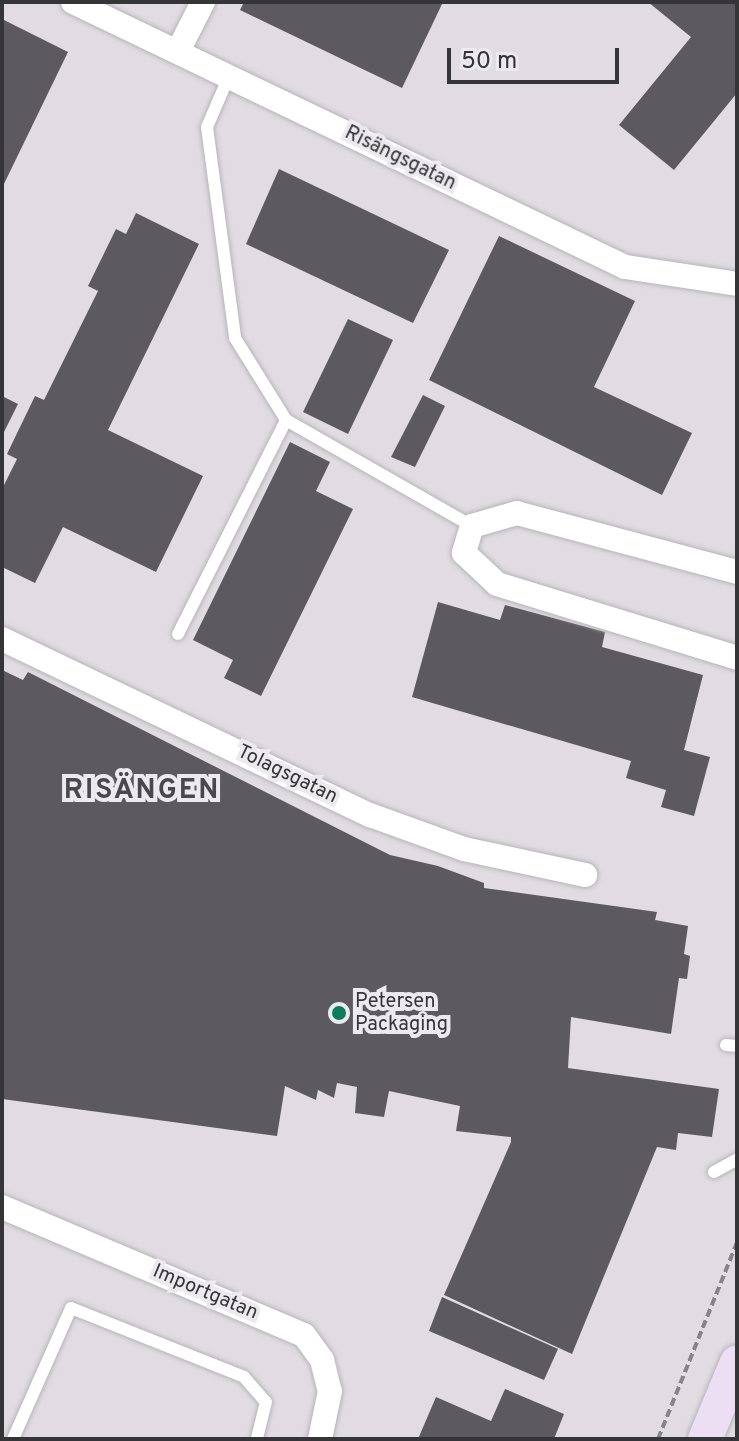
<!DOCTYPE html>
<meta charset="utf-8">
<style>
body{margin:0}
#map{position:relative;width:739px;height:1441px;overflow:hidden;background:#e0dce2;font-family:Overpass,sans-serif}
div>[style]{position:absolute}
.building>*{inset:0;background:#5d5a5f}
.path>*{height:4px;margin-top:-2px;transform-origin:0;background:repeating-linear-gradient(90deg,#878488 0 8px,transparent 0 12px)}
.roads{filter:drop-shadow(0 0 2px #b7b4b9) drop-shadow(0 0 2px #b7b4b9)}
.service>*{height:12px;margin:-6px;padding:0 6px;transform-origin:6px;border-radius:6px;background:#fff}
.minor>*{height:24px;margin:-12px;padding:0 12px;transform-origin:12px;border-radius:12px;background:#fff}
.secondary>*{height:34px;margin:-17px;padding:0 17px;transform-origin:17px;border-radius:17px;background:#ecdff3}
.dots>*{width:22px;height:22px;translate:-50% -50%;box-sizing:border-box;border:4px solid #edeaef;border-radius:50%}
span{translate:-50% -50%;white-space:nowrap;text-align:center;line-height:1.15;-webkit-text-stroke:8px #edeaef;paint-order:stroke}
.street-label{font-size:20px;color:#353436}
.poi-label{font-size:20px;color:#353436}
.left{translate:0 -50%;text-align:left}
.district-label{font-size:28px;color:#4b484c;font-weight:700;letter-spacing:2px}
.frame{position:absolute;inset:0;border:4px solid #353436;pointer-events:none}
.scale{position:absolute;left:447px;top:48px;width:172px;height:36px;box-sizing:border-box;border:4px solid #353436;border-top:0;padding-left:10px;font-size:24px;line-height:28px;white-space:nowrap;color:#353436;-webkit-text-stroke:6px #edeaef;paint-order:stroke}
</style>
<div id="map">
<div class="building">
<i style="clip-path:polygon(244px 2px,443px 2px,402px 88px,240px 10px)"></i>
<i style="clip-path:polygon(648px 2px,737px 2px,737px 93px,674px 170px,619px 125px,691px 37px)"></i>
<i style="clip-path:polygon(2px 19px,68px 52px,2px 188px)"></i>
<i style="clip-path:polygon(279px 169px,449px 250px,413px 323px,246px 244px)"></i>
<i style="clip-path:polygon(136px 213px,199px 244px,108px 430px,203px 476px,156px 572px,63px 527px,35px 583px,2px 567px,2px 489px,17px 459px,7px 454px,35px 396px,44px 400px,98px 291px,88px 286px,116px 229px,126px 234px)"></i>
<i style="clip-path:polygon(499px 236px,635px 301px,594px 387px,692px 433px,662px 495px,429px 380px)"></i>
<i style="clip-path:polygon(348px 319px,393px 340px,348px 434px,303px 412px)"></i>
<i style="clip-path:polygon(423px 395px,445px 406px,415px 467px,391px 457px)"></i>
<i style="clip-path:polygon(2px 396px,18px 404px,2px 436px)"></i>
<i style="clip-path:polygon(290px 442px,330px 462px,316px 491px,353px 509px,261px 696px,224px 678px,233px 660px,193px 640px)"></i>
<i style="clip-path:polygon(438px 602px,500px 620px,505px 605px,605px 632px,602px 647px,703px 675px,684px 750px,710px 757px,694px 816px,661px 807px,666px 790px,626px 778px,631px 761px,412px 697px)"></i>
<i style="clip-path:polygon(2px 670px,23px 680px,28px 672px,390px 855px,438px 866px,484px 883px,484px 888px,657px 912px,655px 920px,688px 926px,684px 954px,690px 956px,687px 979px,679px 978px,671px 1034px,571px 1017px,568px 1068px,719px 1089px,712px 1137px,678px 1133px,676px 1150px,657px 1147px,572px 1354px,444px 1295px,511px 1142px,511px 1137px,456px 1131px,460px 1106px,389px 1091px,384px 1117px,355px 1113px,357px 1087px,337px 1083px,334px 1098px,318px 1090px,316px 1100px,285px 1086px,277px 1136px,2px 1099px)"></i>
<i style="clip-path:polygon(442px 1297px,558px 1349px,544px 1380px,429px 1331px)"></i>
<i style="clip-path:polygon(505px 1389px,564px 1414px,554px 1439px,418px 1439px,436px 1397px,491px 1421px)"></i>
</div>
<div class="path">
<i style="left:658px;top:1439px;width:212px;rotate:-68.1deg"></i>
</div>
<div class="roads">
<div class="service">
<i style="left:229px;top:76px;width:56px;rotate:113.3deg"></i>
<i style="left:207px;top:127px;width:213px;rotate:82.4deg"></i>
<i style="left:235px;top:338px;width:97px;rotate:58.1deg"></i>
<i style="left:286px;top:420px;width:214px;rotate:29.7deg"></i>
<i style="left:178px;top:634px;width:240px;rotate:-63.2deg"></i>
<i style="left:726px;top:1045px;width:11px;rotate:5deg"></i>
<i style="left:714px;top:1172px;width:26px;rotate:-29deg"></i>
<i style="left:13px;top:1439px;width:143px;rotate:-66.1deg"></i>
<i style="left:71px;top:1308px;width:186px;rotate:21.7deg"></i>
<i style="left:244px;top:1377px;width:33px;rotate:49deg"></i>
<i style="left:266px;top:1402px;width:38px;rotate:104deg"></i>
</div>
<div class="minor">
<i style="left:73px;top:2px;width:612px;rotate:25.64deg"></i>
<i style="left:625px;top:267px;width:113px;rotate:8.6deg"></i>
<i style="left:178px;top:51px;width:55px;rotate:-63deg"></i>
<i style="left:737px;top:572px;width:228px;rotate:-165deg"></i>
<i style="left:517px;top:513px;width:47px;rotate:163.9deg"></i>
<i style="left:472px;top:526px;width:28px;rotate:107deg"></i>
<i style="left:464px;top:553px;width:45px;rotate:43.2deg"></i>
<i style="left:497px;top:584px;width:251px;rotate:17.1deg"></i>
<i style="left:2px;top:639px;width:408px;rotate:25.6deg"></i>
<i style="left:370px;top:815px;width:100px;rotate:19.9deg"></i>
<i style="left:464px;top:849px;width:124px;rotate:12.1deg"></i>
<i style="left:2px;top:1207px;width:328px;rotate:23deg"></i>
<i style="left:304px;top:1335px;width:31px;rotate:54deg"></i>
<i style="left:322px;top:1360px;width:32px;rotate:76deg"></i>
<i style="left:330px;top:1391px;width:49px;rotate:101.8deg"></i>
</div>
<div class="secondary">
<i style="left:705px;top:1439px;width:83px;rotate:-67.4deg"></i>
</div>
</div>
<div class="dots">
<i style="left:339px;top:1013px;background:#0d7d59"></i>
</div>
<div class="street-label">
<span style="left:400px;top:159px;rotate:26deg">Risängsgatan</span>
<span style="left:287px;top:775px;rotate:26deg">Tolagsgatan</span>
<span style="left:205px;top:1293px;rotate:23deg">Importgatan</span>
</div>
<div class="poi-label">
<span class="left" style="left:355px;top:1014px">Petersen<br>Packaging</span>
</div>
<div class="district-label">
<span style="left:142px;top:791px">RISÄNGEN</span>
</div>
<div class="frame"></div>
<div class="scale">50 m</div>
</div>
